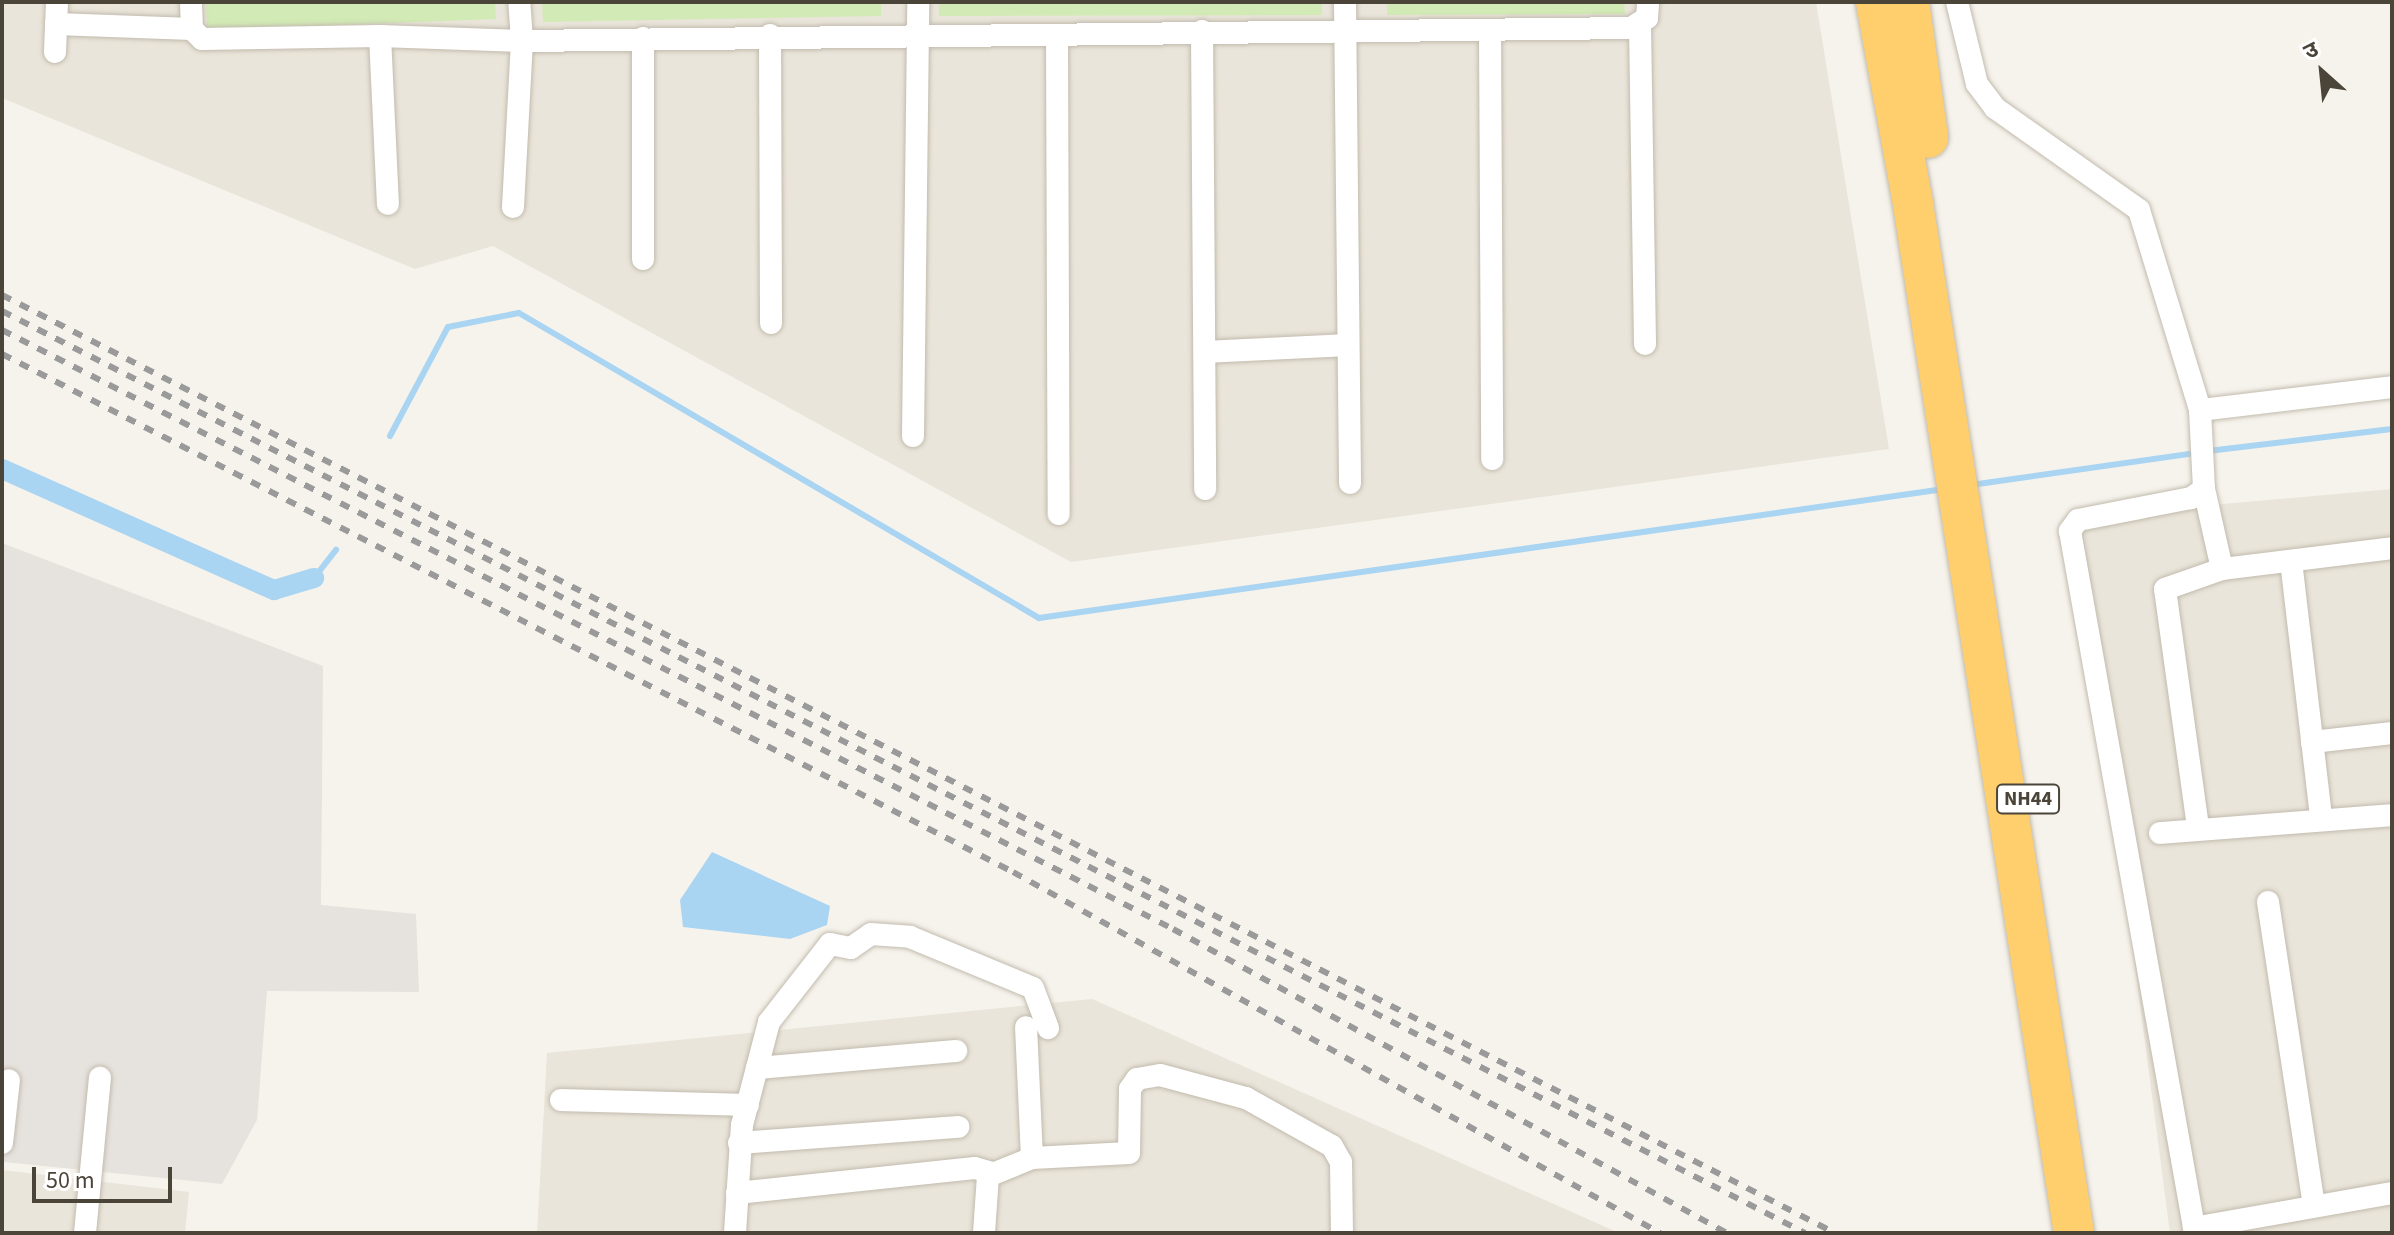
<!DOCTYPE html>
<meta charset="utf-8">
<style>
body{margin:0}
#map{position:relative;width:2394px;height:1235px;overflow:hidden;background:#f6f3ec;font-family:"Source Sans 3","Noto Sans Devanagari",sans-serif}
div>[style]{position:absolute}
.residential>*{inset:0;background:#eae5da}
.industrial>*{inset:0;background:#e6e2dd}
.green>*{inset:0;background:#d2eab5}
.water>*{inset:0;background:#a9d4f2}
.stream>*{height:6px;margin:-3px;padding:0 3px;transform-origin:3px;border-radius:3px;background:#a9d4f2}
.canal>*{height:20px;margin:-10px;padding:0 10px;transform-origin:10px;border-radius:10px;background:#a9d4f2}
.roads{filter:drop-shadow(0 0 2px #c2bbae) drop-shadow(0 0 2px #c2bbae)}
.street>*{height:22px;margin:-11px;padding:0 11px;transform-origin:11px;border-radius:11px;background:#fff}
.highway>*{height:40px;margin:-20px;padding:0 20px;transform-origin:20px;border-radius:20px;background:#ffcf6e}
.rail>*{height:6px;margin-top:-3px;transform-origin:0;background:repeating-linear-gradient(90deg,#9a9a9a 0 10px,transparent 0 20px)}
span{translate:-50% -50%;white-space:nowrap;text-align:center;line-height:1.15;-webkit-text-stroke:6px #fff;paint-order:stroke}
.shield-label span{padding:2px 6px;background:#fff;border:2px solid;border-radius:6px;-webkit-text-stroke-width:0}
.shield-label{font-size:20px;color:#4b4439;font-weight:700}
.frame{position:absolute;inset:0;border:4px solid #4b4439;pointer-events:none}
.north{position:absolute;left:2282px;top:32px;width:80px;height:80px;-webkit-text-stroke:6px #fff;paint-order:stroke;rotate:333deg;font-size:22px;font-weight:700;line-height:32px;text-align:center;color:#4b4439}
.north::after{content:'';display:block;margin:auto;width:28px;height:36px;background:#4b4439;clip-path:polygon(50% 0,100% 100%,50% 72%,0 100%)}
.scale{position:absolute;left:32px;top:1167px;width:140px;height:36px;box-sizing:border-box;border:4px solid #4b4439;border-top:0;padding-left:10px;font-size:24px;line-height:28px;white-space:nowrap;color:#4b4439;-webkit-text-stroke:6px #fff;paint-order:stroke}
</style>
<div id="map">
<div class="residential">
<i style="clip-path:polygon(2px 2px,1816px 2px,1889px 449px,1071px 562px,493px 246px,415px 269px,2px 98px)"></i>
<i style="clip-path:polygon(2392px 489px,2392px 1233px,2170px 1233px,2076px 517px)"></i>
<i style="clip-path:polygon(1092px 999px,1619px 1233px,537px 1233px,547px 1053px)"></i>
<i style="clip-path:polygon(2px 1170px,189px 1192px,185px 1233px,2px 1233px)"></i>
</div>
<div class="industrial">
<i style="clip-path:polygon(2px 543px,323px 666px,321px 905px,416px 914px,419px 992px,267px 991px,257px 1120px,222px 1184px,4px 1162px)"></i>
</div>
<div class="green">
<i style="clip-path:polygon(206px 2px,495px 2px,496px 19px,207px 30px)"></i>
<i style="clip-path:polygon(542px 2px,881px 2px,881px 16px,543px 22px)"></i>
<i style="clip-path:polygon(939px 2px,1322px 2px,1322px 15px,939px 16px)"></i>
<i style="clip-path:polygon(1387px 2px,1624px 2px,1625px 14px,1387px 15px)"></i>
</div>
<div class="water">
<i style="clip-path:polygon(712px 852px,830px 906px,827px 925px,790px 939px,683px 927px,680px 900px)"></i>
</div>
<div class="stream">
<i style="left:390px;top:436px;width:123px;rotate:-62deg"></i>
<i style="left:448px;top:327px;width:72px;rotate:-11.2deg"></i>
<i style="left:519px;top:313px;width:603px;rotate:30.39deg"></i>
<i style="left:1039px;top:618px;width:914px;rotate:-8.11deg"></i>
<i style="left:2208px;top:451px;width:185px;rotate:-6.8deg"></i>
<i style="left:1971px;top:485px;width:228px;rotate:-8.1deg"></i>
<i style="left:314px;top:578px;width:36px;rotate:-52deg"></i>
</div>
<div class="canal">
<i style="left:2px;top:469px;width:298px;rotate:24deg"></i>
<i style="left:274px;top:590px;width:42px;rotate:-16.7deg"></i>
</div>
<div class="roads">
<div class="street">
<i style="left:191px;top:2px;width:27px;rotate:88deg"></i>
<i style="left:192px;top:29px;width:14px;rotate:45deg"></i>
<i style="left:202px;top:39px;width:178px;rotate:-1deg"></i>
<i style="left:380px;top:36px;width:142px;rotate:2deg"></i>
<i style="left:522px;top:41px;width:1109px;rotate:-0.67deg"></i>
<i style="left:1631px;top:28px;width:19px;rotate:-32deg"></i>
<i style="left:1647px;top:18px;width:16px;rotate:-86deg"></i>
<i style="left:1345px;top:2px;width:481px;rotate:89.4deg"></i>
<i style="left:1957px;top:2px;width:84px;rotate:76.3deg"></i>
<i style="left:1977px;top:84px;width:30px;rotate:53deg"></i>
<i style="left:1995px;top:108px;width:176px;rotate:35.3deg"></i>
<i style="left:2139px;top:210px;width:209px;rotate:73deg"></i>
<i style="left:2200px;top:410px;width:79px;rotate:87.1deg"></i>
<i style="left:2204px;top:489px;width:16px;rotate:145deg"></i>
<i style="left:2191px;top:498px;width:115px;rotate:169deg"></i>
<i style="left:2078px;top:520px;width:14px;rotate:126deg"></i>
<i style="left:2070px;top:531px;width:713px;rotate:79.9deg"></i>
<i style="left:56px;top:24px;width:136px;rotate:2.1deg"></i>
<i style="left:1640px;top:25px;width:319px;rotate:89.1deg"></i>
<i style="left:1202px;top:31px;width:458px;rotate:89.6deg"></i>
<i style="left:1490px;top:31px;width:428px;rotate:89.7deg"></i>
<i style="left:770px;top:35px;width:288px;rotate:89.8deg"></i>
<i style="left:1057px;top:35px;width:479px;rotate:89.8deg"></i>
<i style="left:380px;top:36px;width:168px;rotate:87.3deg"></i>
<i style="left:643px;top:38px;width:221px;rotate:90deg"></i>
<i style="left:55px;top:52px;width:50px;rotate:-87.7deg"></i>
<i style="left:513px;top:207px;width:166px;rotate:-86.9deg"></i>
<i style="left:522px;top:41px;width:39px;rotate:-94deg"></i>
<i style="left:1205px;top:352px;width:143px;rotate:-2.8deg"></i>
<i style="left:2200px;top:410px;width:193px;rotate:-6.8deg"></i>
<i style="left:913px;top:436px;width:434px;rotate:-89.3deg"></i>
<i style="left:2204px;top:489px;width:82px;rotate:77.3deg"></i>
<i style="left:2291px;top:561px;width:258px;rotate:83.3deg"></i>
<i style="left:2312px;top:742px;width:81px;rotate:-6.4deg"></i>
<i style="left:2198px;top:827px;width:240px;rotate:-97.9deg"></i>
<i style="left:2165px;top:589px;width:60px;rotate:-19.3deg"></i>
<i style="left:2222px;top:569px;width:171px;rotate:-7deg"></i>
<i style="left:2160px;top:833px;width:233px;rotate:-4.4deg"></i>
<i style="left:2268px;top:902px;width:306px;rotate:81.4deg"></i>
<i style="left:757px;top:1068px;width:200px;rotate:-4.9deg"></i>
<i style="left:561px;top:1100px;width:187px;rotate:1.5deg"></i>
<i style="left:2px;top:1143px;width:63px;rotate:-83.7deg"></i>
<i style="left:739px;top:1143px;width:220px;rotate:-4.2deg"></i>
<i style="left:1032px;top:1158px;width:97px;rotate:-3deg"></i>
<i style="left:1129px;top:1153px;width:64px;rotate:-89.1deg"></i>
<i style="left:1130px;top:1089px;width:12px;rotate:-55deg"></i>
<i style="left:1137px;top:1079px;width:23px;rotate:-10deg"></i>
<i style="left:1160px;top:1075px;width:89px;rotate:15deg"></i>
<i style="left:1246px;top:1098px;width:98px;rotate:29.2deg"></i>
<i style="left:1332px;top:1146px;width:18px;rotate:61deg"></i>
<i style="left:1341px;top:1162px;width:71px;rotate:89.2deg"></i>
<i style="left:737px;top:1193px;width:239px;rotate:-6deg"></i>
<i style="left:975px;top:1168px;width:18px;rotate:16deg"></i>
<i style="left:2194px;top:1228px;width:201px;rotate:-10deg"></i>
<i style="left:85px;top:1233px;width:156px;rotate:-84.5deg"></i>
<i style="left:735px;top:1233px;width:108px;rotate:-86.3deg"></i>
<i style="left:742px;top:1125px;width:106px;rotate:-75.3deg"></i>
<i style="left:769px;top:1022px;width:99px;rotate:-52deg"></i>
<i style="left:830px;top:944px;width:21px;rotate:11deg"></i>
<i style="left:851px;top:948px;width:24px;rotate:-35deg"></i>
<i style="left:871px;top:934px;width:39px;rotate:4deg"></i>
<i style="left:910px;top:937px;width:133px;rotate:22.5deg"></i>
<i style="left:1033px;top:988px;width:43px;rotate:69.4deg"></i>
<i style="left:984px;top:1233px;width:57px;rotate:-86deg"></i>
<i style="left:988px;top:1176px;width:48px;rotate:-22.2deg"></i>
<i style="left:1032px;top:1158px;width:131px;rotate:-92.6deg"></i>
</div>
<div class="highway">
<i style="left:1876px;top:2px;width:205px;rotate:79.6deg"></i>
<i style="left:1913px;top:204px;width:1042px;rotate:81.11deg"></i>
<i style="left:1909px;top:2px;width:137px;rotate:82deg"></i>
</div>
</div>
<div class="rail">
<i style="left:2px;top:295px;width:2059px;rotate:27.1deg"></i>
<i style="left:2px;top:311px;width:2025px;rotate:27.08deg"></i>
<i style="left:2px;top:330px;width:1315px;rotate:27.09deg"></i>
<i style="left:1173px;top:929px;width:632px;rotate:28.76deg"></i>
<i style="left:2px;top:354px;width:1136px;rotate:27.13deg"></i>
<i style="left:1013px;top:872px;width:741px;rotate:29.16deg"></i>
</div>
<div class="shield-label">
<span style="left:2028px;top:799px">NH44</span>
</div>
<div class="frame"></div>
<div class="north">उ</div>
<div class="scale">50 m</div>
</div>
